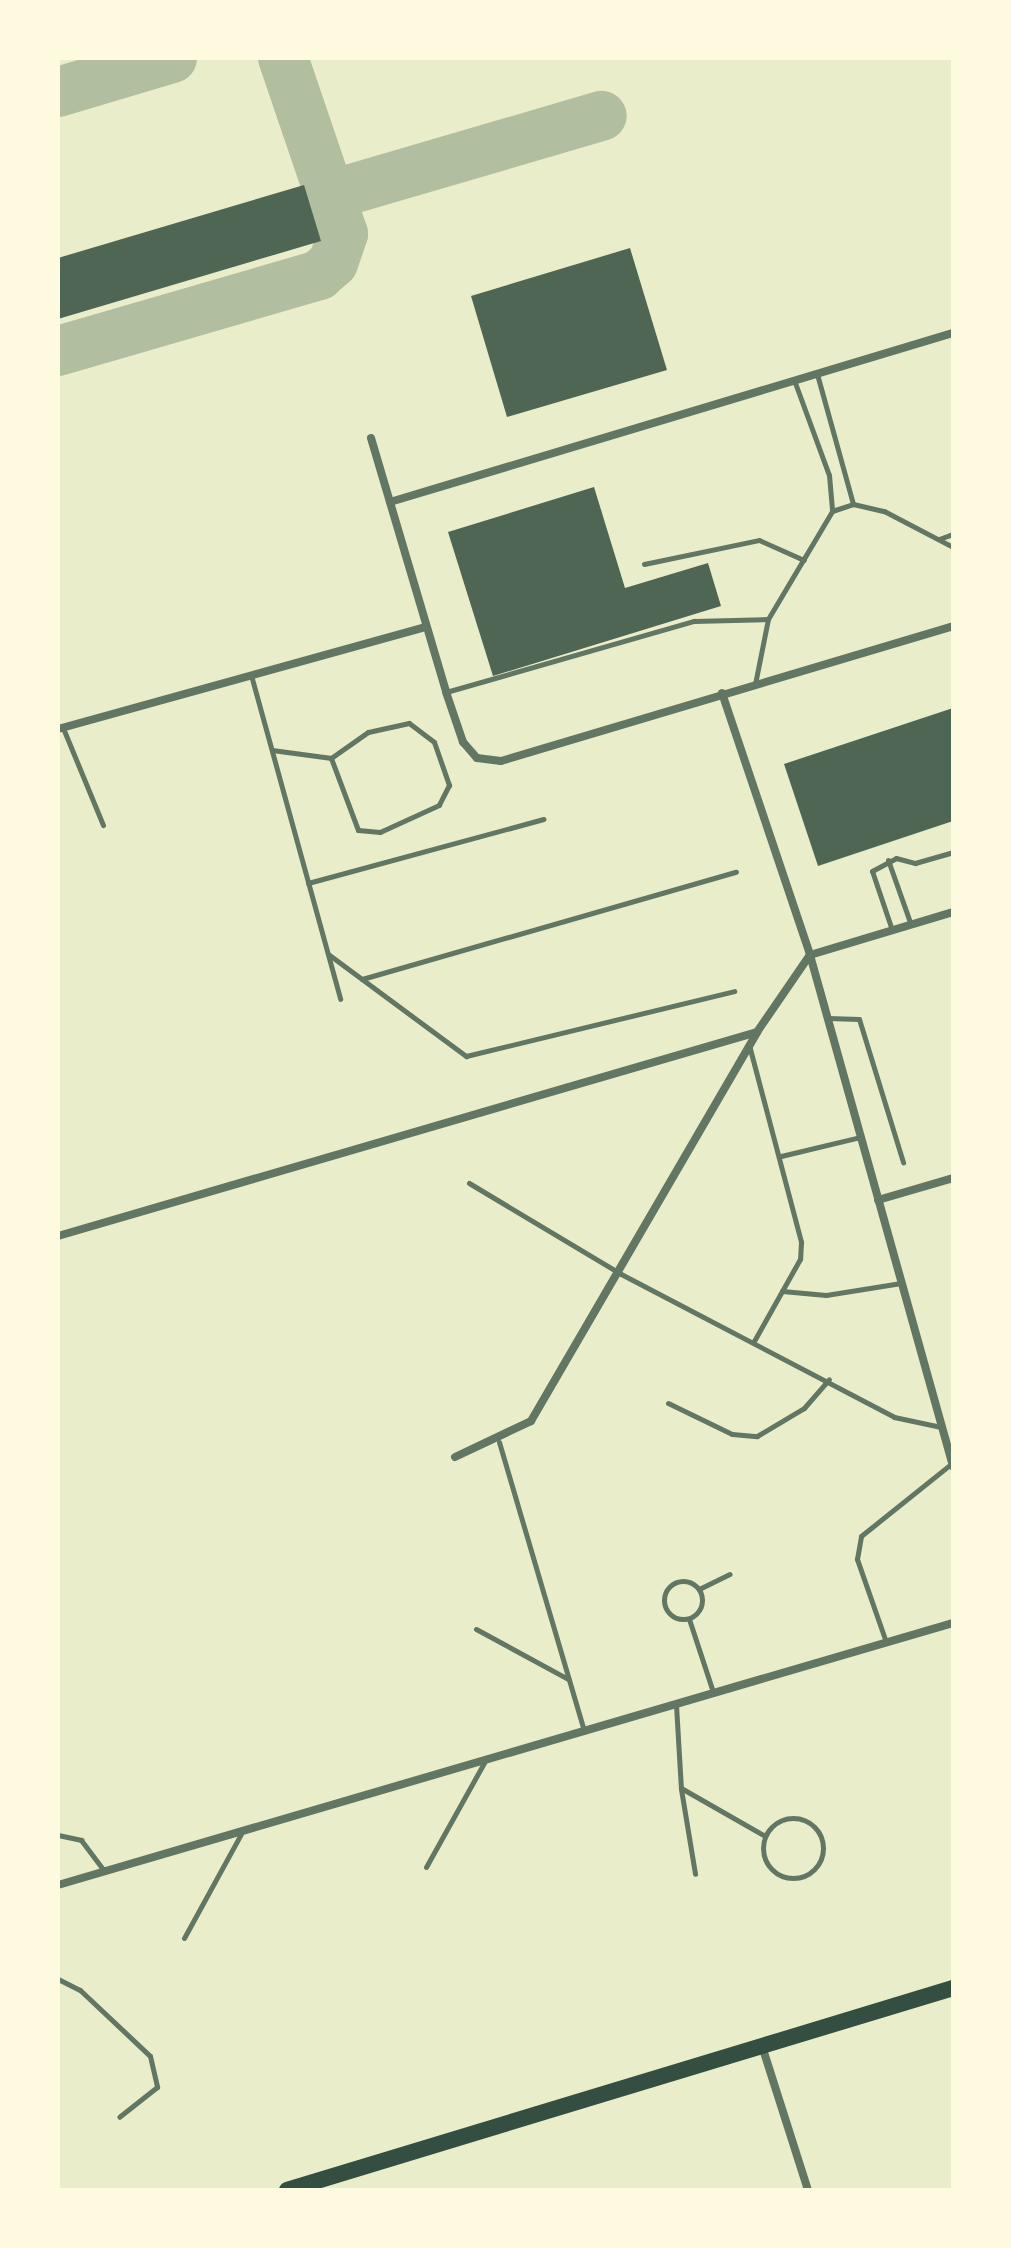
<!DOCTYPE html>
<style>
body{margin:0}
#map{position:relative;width:1011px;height:2248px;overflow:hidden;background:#e9edc9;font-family:"Roboto Serif",serif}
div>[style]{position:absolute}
.taxiway>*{height:50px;margin:-25px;padding:0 25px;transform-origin:25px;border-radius:25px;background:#b2bea0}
.building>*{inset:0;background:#4f6655}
.service>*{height:5px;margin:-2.5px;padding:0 2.5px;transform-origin:2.5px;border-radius:2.5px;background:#617663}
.service>.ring{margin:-2.5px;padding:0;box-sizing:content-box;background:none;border:5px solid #617663;border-radius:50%}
.minor>*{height:8px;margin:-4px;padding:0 4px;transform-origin:4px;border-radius:4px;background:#617663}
.primary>*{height:16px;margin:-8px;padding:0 8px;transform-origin:8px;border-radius:8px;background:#344e41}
span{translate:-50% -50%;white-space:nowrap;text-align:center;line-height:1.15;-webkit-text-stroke:8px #fefae0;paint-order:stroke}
.frame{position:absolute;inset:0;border:60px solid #fefae0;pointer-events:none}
</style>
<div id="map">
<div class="taxiway">
<i style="left:58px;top:92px;width:119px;rotate:-16.6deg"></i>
<i style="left:331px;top:195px;width:282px;rotate:-16.3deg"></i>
<i style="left:58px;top:351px;width:272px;rotate:-16.2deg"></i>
<i style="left:319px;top:275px;width:18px;rotate:-41deg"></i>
<i style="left:333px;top:263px;width:31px;rotate:-71deg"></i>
<i style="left:343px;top:234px;width:186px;rotate:-108.8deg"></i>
</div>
<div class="building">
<i style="clip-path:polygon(304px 185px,321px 241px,58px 319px,58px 258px)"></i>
<i style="clip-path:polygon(630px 248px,667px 370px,507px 417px,471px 296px)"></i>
<i style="clip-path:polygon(594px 487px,625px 588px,708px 563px,721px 606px,493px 676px,448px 532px)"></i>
<i style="clip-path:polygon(953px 708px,953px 821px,818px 866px,784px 764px)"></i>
</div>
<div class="service">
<i style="left:817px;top:374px;width:135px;rotate:74.5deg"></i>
<i style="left:794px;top:380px;width:101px;rotate:69.8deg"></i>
<i style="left:829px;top:475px;width:36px;rotate:85deg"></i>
<i style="left:939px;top:539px;width:15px;rotate:-20deg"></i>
<i style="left:644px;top:564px;width:117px;rotate:-11.8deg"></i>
<i style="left:759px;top:540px;width:49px;rotate:24deg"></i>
<i style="left:251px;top:675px;width:336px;rotate:74.6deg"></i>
<i style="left:755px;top:684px;width:66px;rotate:-78.7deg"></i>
<i style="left:768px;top:619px;width:126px;rotate:-59.3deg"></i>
<i style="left:832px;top:511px;width:22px;rotate:-18deg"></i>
<i style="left:853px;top:504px;width:32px;rotate:13deg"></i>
<i style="left:884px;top:511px;width:78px;rotate:27.6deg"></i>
<i style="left:446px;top:692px;width:258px;rotate:-16deg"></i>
<i style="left:694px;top:621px;width:74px;rotate:-1.5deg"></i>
<i style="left:409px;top:723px;width:31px;rotate:37deg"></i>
<i style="left:434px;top:742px;width:46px;rotate:70.8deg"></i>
<i style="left:449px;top:785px;width:22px;rotate:117deg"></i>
<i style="left:439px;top:805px;width:65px;rotate:155.4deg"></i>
<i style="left:380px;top:832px;width:22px;rotate:-175deg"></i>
<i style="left:358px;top:830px;width:77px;rotate:-110.6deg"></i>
<i style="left:331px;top:758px;width:45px;rotate:-35.1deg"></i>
<i style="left:368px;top:732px;width:42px;rotate:-12.4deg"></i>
<i style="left:63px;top:728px;width:105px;rotate:67.6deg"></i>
<i style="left:272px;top:750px;width:60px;rotate:7.7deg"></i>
<i style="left:888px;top:860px;width:69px;rotate:70.5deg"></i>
<i style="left:308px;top:883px;width:244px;rotate:-15.2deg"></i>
<i style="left:892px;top:930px;width:62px;rotate:-108.7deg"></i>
<i style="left:872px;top:871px;width:27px;rotate:-28deg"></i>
<i style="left:896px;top:858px;width:20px;rotate:15deg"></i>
<i style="left:915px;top:863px;width:40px;rotate:-16deg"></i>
<i style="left:328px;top:954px;width:172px;rotate:36.5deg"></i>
<i style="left:466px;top:1056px;width:276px;rotate:-13.6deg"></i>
<i style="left:362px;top:979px;width:389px;rotate:-16deg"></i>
<i style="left:828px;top:1018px;width:31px;rotate:2deg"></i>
<i style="left:859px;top:1019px;width:150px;rotate:72.9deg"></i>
<i style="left:749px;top:1045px;width:204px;rotate:75.2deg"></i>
<i style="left:801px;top:1242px;width:17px;rotate:93deg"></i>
<i style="left:800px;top:1259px;width:94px;rotate:119.3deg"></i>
<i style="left:781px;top:1156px;width:81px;rotate:-13.5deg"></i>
<i style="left:469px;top:1183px;width:177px;rotate:30.9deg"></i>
<i style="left:621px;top:1274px;width:308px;rotate:27.6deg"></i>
<i style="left:894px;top:1417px;width:48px;rotate:12deg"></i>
<i style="left:782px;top:1291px;width:44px;rotate:5.2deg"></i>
<i style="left:826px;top:1295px;width:76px;rotate:-9.1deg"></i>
<i style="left:668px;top:1403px;width:71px;rotate:25.8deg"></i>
<i style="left:732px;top:1434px;width:25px;rotate:5deg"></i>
<i style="left:757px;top:1436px;width:55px;rotate:-30.8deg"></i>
<i style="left:804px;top:1408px;width:38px;rotate:-49deg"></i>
<i style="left:499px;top:1442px;width:300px;rotate:73.6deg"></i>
<i class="ring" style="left:664px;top:1581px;width:33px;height:33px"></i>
<i style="left:699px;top:1589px;width:34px;rotate:-26deg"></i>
<i style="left:689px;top:1619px;width:77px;rotate:71.8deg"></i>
<i style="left:476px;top:1629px;width:105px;rotate:28.5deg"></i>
<i style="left:886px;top:1642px;width:88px;rotate:-109.3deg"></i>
<i style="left:857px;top:1559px;width:23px;rotate:-80deg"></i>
<i style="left:861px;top:1536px;width:117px;rotate:-38.7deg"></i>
<i style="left:676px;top:1705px;width:83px;rotate:86.6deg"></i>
<i style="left:681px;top:1788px;width:97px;rotate:29.7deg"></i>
<i style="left:681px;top:1789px;width:86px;rotate:80.6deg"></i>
<i class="ring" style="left:763px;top:1818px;width:55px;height:55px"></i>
<i style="left:58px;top:1835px;width:24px;rotate:12deg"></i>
<i style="left:81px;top:1840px;width:39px;rotate:53deg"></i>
<i style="left:426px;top:1867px;width:121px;rotate:-60.9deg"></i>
<i style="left:184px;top:1938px;width:121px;rotate:-61.3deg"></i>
<i style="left:58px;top:1979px;width:25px;rotate:27deg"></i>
<i style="left:80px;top:1990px;width:96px;rotate:43.3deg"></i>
<i style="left:150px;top:2056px;width:32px;rotate:77deg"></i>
<i style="left:157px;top:2087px;width:48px;rotate:141.7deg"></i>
</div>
<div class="minor">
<i style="left:371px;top:438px;width:265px;rotate:73.5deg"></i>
<i style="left:446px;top:692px;width:53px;rotate:71.2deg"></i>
<i style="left:463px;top:742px;width:21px;rotate:49deg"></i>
<i style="left:477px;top:758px;width:24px;rotate:7deg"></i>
<i style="left:501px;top:761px;width:472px;rotate:-16.6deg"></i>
<i style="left:390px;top:502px;width:588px;rotate:-16.71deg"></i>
<i style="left:722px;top:693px;width:276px;rotate:71.4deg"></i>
<i style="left:810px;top:955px;width:531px;rotate:74.37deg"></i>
<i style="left:58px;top:729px;width:381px;rotate:-15.5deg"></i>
<i style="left:878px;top:1200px;width:78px;rotate:-16.3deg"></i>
<i style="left:58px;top:1236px;width:728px;rotate:-16.27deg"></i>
<i style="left:455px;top:1457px;width:84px;rotate:-25.3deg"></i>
<i style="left:531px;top:1421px;width:450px;rotate:-59.8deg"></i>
<i style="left:757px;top:1032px;width:93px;rotate:-55.5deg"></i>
<i style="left:810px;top:955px;width:149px;rotate:-16.7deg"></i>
<i style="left:58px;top:1885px;width:933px;rotate:-16.32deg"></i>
<i style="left:762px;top:2046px;width:151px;rotate:72.3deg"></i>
</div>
<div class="primary">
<i style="left:287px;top:2190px;width:696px;rotate:-16.87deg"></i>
</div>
<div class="frame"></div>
</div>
